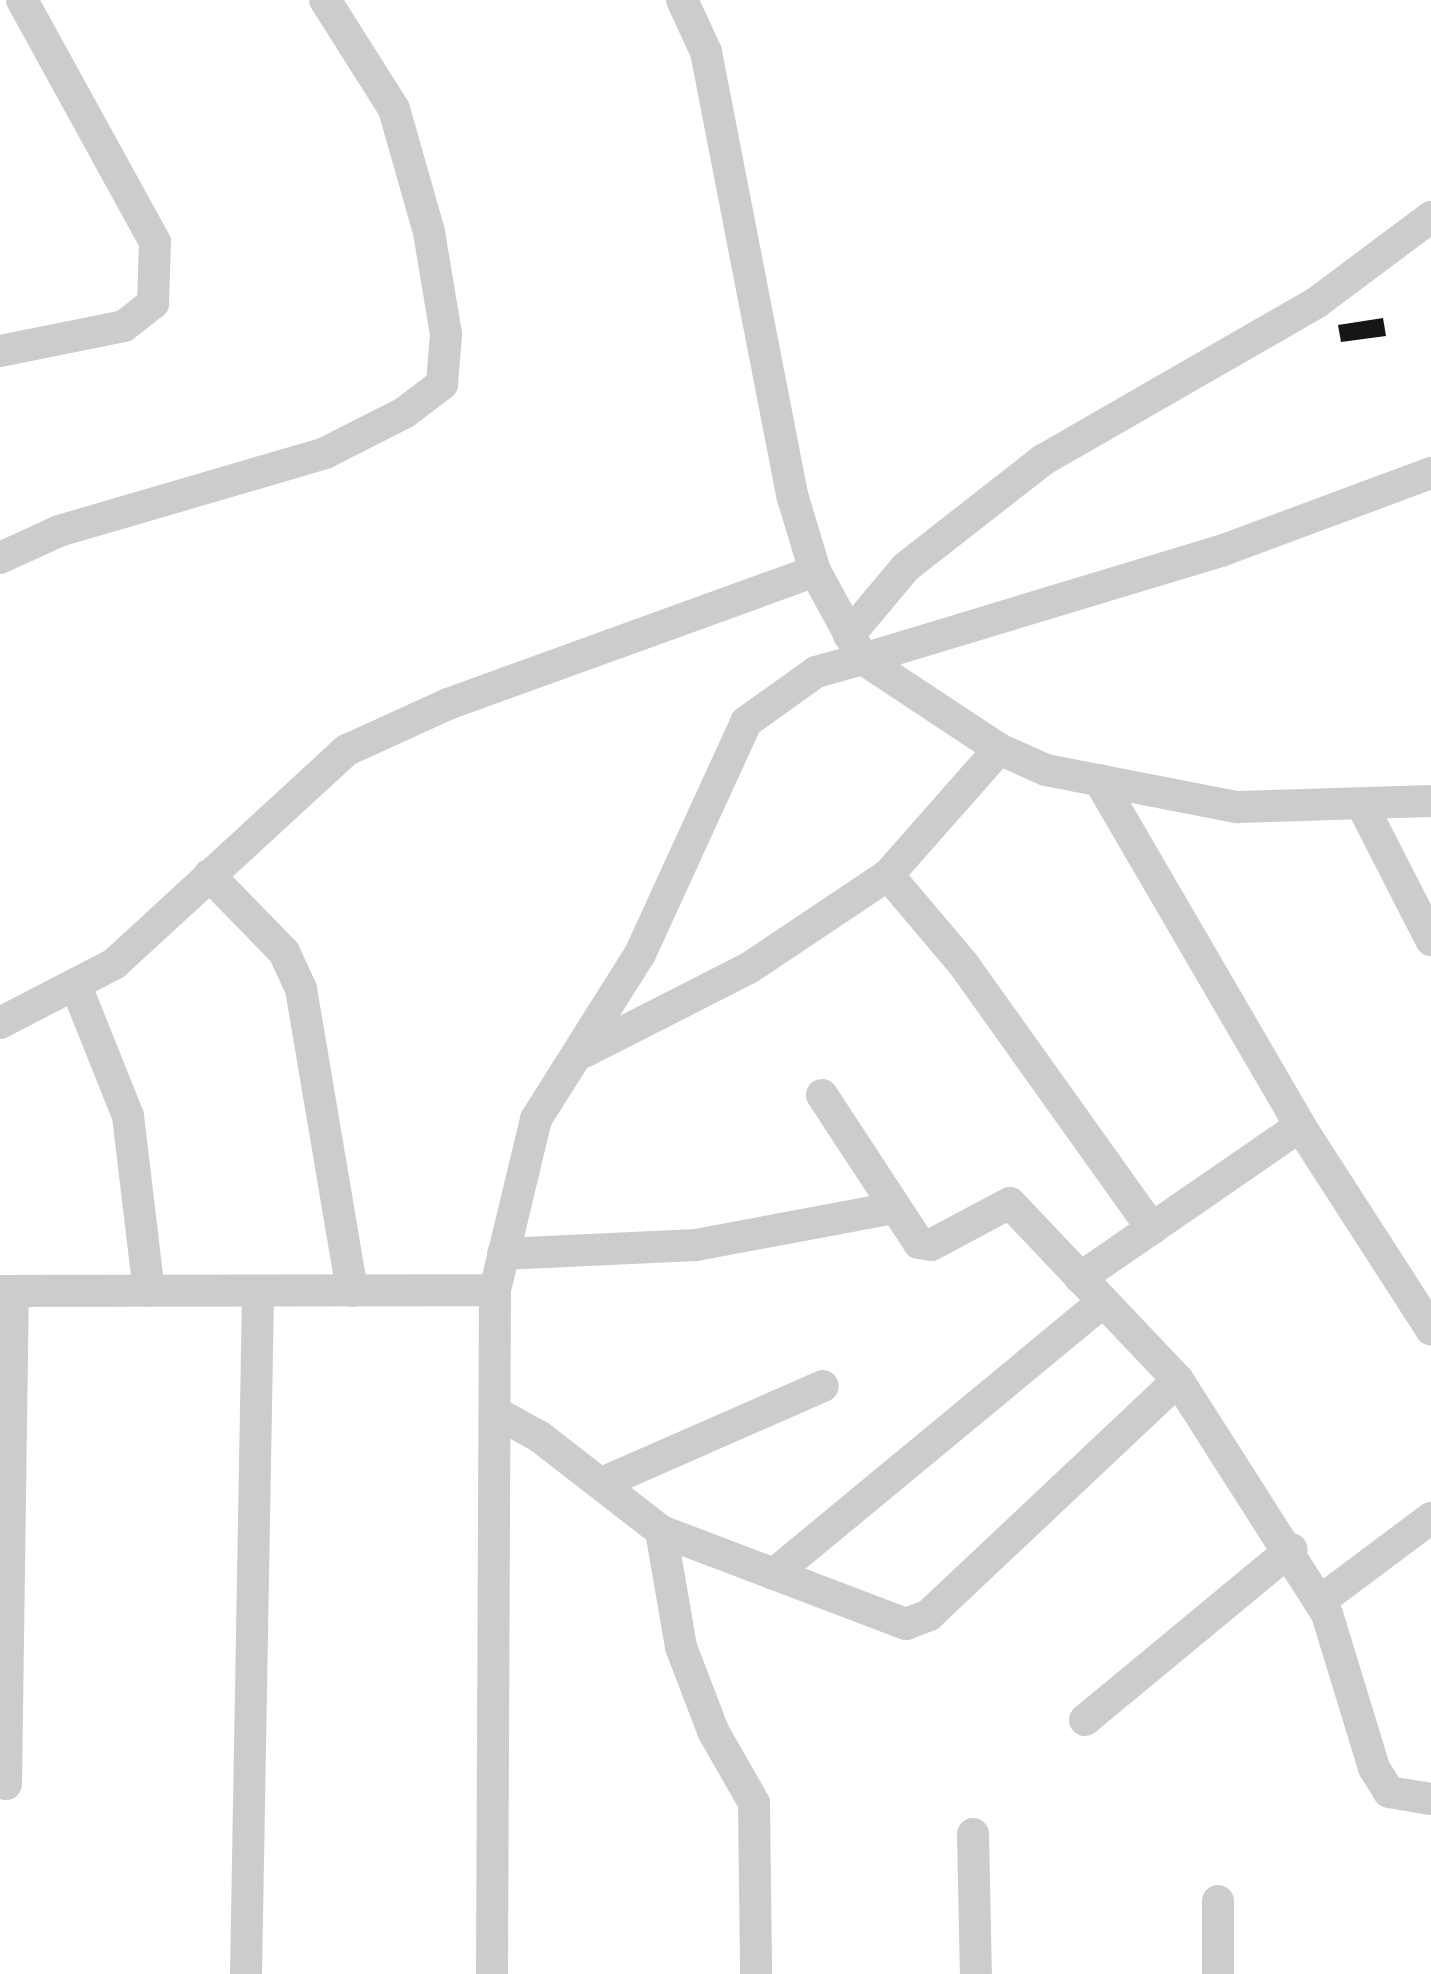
<!DOCTYPE html>
<style>
body{margin:0}
#map{position:relative;width:1431px;height:1974px;overflow:hidden;background:#fff;font-family:"Space Grotesk",sans-serif}
div>[style]{position:absolute}
.building>*{inset:0;background:#161616}
.minor>*{height:32px;margin:-16px;padding:0 16px;transform-origin:16px;border-radius:16px;background:#ccc}
span{translate:-50% -50%;white-space:nowrap;text-align:center;line-height:1.15;-webkit-text-stroke:8px #fff;paint-order:stroke}
</style>
<div id="map">
<div class="building">
<i style="clip-path:polygon(1383px 318px,1386px 336px,1341px 342px,1338px 325px)"></i>
</div>
<div class="minor">
<i style="left:682px;top:0;width:57px;rotate:65.2deg"></i>
<i style="left:706px;top:52px;width:454px;rotate:79deg"></i>
<i style="left:793px;top:498px;width:76px;rotate:73.2deg"></i>
<i style="left:815px;top:571px;width:100px;rotate:61.4deg"></i>
<i style="left:863px;top:659px;width:374px;rotate:-16.8deg"></i>
<i style="left:1221px;top:551px;width:224px;rotate:-20.4deg"></i>
<i style="left:0;top:351px;width:126px;rotate:-11.4deg"></i>
<i style="left:124px;top:326px;width:37px;rotate:-38deg"></i>
<i style="left:153px;top:303px;width:61px;rotate:-88.1deg"></i>
<i style="left:155px;top:242px;width:276px;rotate:-118.8deg"></i>
<i style="left:0;top:558px;width:65px;rotate:-24.6deg"></i>
<i style="left:59px;top:531px;width:277px;rotate:-16.3deg"></i>
<i style="left:325px;top:453px;width:89px;rotate:-26.9deg"></i>
<i style="left:404px;top:413px;width:48px;rotate:-37.3deg"></i>
<i style="left:442px;top:384px;width:50px;rotate:-85.4deg"></i>
<i style="left:446px;top:334px;width:103px;rotate:-99.5deg"></i>
<i style="left:429px;top:232px;width:128px;rotate:-105.9deg"></i>
<i style="left:394px;top:109px;width:129px;rotate:-122.3deg"></i>
<i style="left:849px;top:635px;width:89px;rotate:-50deg"></i>
<i style="left:906px;top:567px;width:174px;rotate:-38deg"></i>
<i style="left:1043px;top:460px;width:315px;rotate:-29.9deg"></i>
<i style="left:1316px;top:303px;width:144px;rotate:-36.8deg"></i>
<i style="left:1099px;top:780px;width:400px;rotate:59.8deg"></i>
<i style="left:1300px;top:1126px;width:242px;rotate:57.2deg"></i>
<i style="left:1362px;top:805px;width:152px;rotate:62.9deg"></i>
<i style="left:209px;top:875px;width:107px;rotate:45.8deg"></i>
<i style="left:284px;top:952px;width:41px;rotate:65.3deg"></i>
<i style="left:301px;top:989px;width:306px;rotate:80.4deg"></i>
<i style="left:888px;top:875px;width:118px;rotate:49.8deg"></i>
<i style="left:964px;top:965px;width:324px;rotate:54.5deg"></i>
<i style="left:76px;top:986px;width:140px;rotate:68.2deg"></i>
<i style="left:128px;top:1116px;width:176px;rotate:83.2deg"></i>
<i style="left:0;top:1023px;width:128px;rotate:-27.4deg"></i>
<i style="left:114px;top:964px;width:316px;rotate:-42.6deg"></i>
<i style="left:347px;top:750px;width:111px;rotate:-24.5deg"></i>
<i style="left:448px;top:704px;width:390px;rotate:-19.9deg"></i>
<i style="left:584px;top:1052px;width:185px;rotate:-27deg"></i>
<i style="left:749px;top:968px;width:167px;rotate:-33.8deg"></i>
<i style="left:888px;top:875px;width:168px;rotate:-48.6deg"></i>
<i style="left:822px;top:1095px;width:177px;rotate:56.8deg"></i>
<i style="left:919px;top:1243px;width:12px;rotate:9deg"></i>
<i style="left:931px;top:1245px;width:89px;rotate:-28deg"></i>
<i style="left:1010px;top:1203px;width:244px;rotate:46.5deg"></i>
<i style="left:1178px;top:1380px;width:277px;rotate:57.5deg"></i>
<i style="left:1327px;top:1614px;width:161px;rotate:73deg"></i>
<i style="left:1374px;top:1768px;width:28px;rotate:58deg"></i>
<i style="left:1389px;top:1792px;width:43px;rotate:9.5deg"></i>
<i style="left:503px;top:1254px;width:193px;rotate:-2.7deg"></i>
<i style="left:696px;top:1245px;width:200px;rotate:-10.6deg"></i>
<i style="left:1080px;top:1278px;width:267px;rotate:-34.6deg"></i>
<i style="left:0;top:1291px;width:495px;rotate:-0.1deg"></i>
<i style="left:495px;top:1412px;width:51px;rotate:29.1deg"></i>
<i style="left:540px;top:1437px;width:153px;rotate:37.8deg"></i>
<i style="left:661px;top:1531px;width:118px;rotate:80.2deg"></i>
<i style="left:681px;top:1647px;width:90px;rotate:69.1deg"></i>
<i style="left:713px;top:1731px;width:83px;rotate:60.3deg"></i>
<i style="left:754px;top:1803px;width:171px;rotate:89.3deg"></i>
<i style="left:602px;top:1483px;width:241px;rotate:-23.7deg"></i>
<i style="left:661px;top:1531px;width:262px;rotate:20.8deg"></i>
<i style="left:906px;top:1624px;width:25px;rotate:-21deg"></i>
<i style="left:929px;top:1615px;width:342px;rotate:-43.3deg"></i>
<i style="left:774px;top:1574px;width:425px;rotate:-39.6deg"></i>
<i style="left:1320px;top:1601px;width:139px;rotate:-36.8deg"></i>
<i style="left:1085px;top:1720px;width:268px;rotate:-39.6deg"></i>
<i style="left:6px;top:1784px;width:493px;rotate:-89.2deg"></i>
<i style="left:973px;top:1834px;width:140px;rotate:88.8deg"></i>
<i style="left:1218px;top:1901px;width:73px;rotate:90deg"></i>
<i style="left:246px;top:1974px;width:683px;rotate:-88.99deg"></i>
<i style="left:492px;top:1974px;width:684px;rotate:-89.75deg"></i>
<i style="left:495px;top:1290px;width:176px;rotate:-76.5deg"></i>
<i style="left:536px;top:1119px;width:195px;rotate:-57.8deg"></i>
<i style="left:640px;top:954px;width:255px;rotate:-65.4deg"></i>
<i style="left:746px;top:722px;width:86px;rotate:-35.5deg"></i>
<i style="left:816px;top:672px;width:49px;rotate:-15.5deg"></i>
<i style="left:863px;top:659px;width:163px;rotate:33.5deg"></i>
<i style="left:999px;top:749px;width:51px;rotate:24.1deg"></i>
<i style="left:1046px;top:770px;width:195px;rotate:11deg"></i>
<i style="left:1237px;top:807px;width:194px;rotate:-1.8deg"></i>
</div>
</div>
